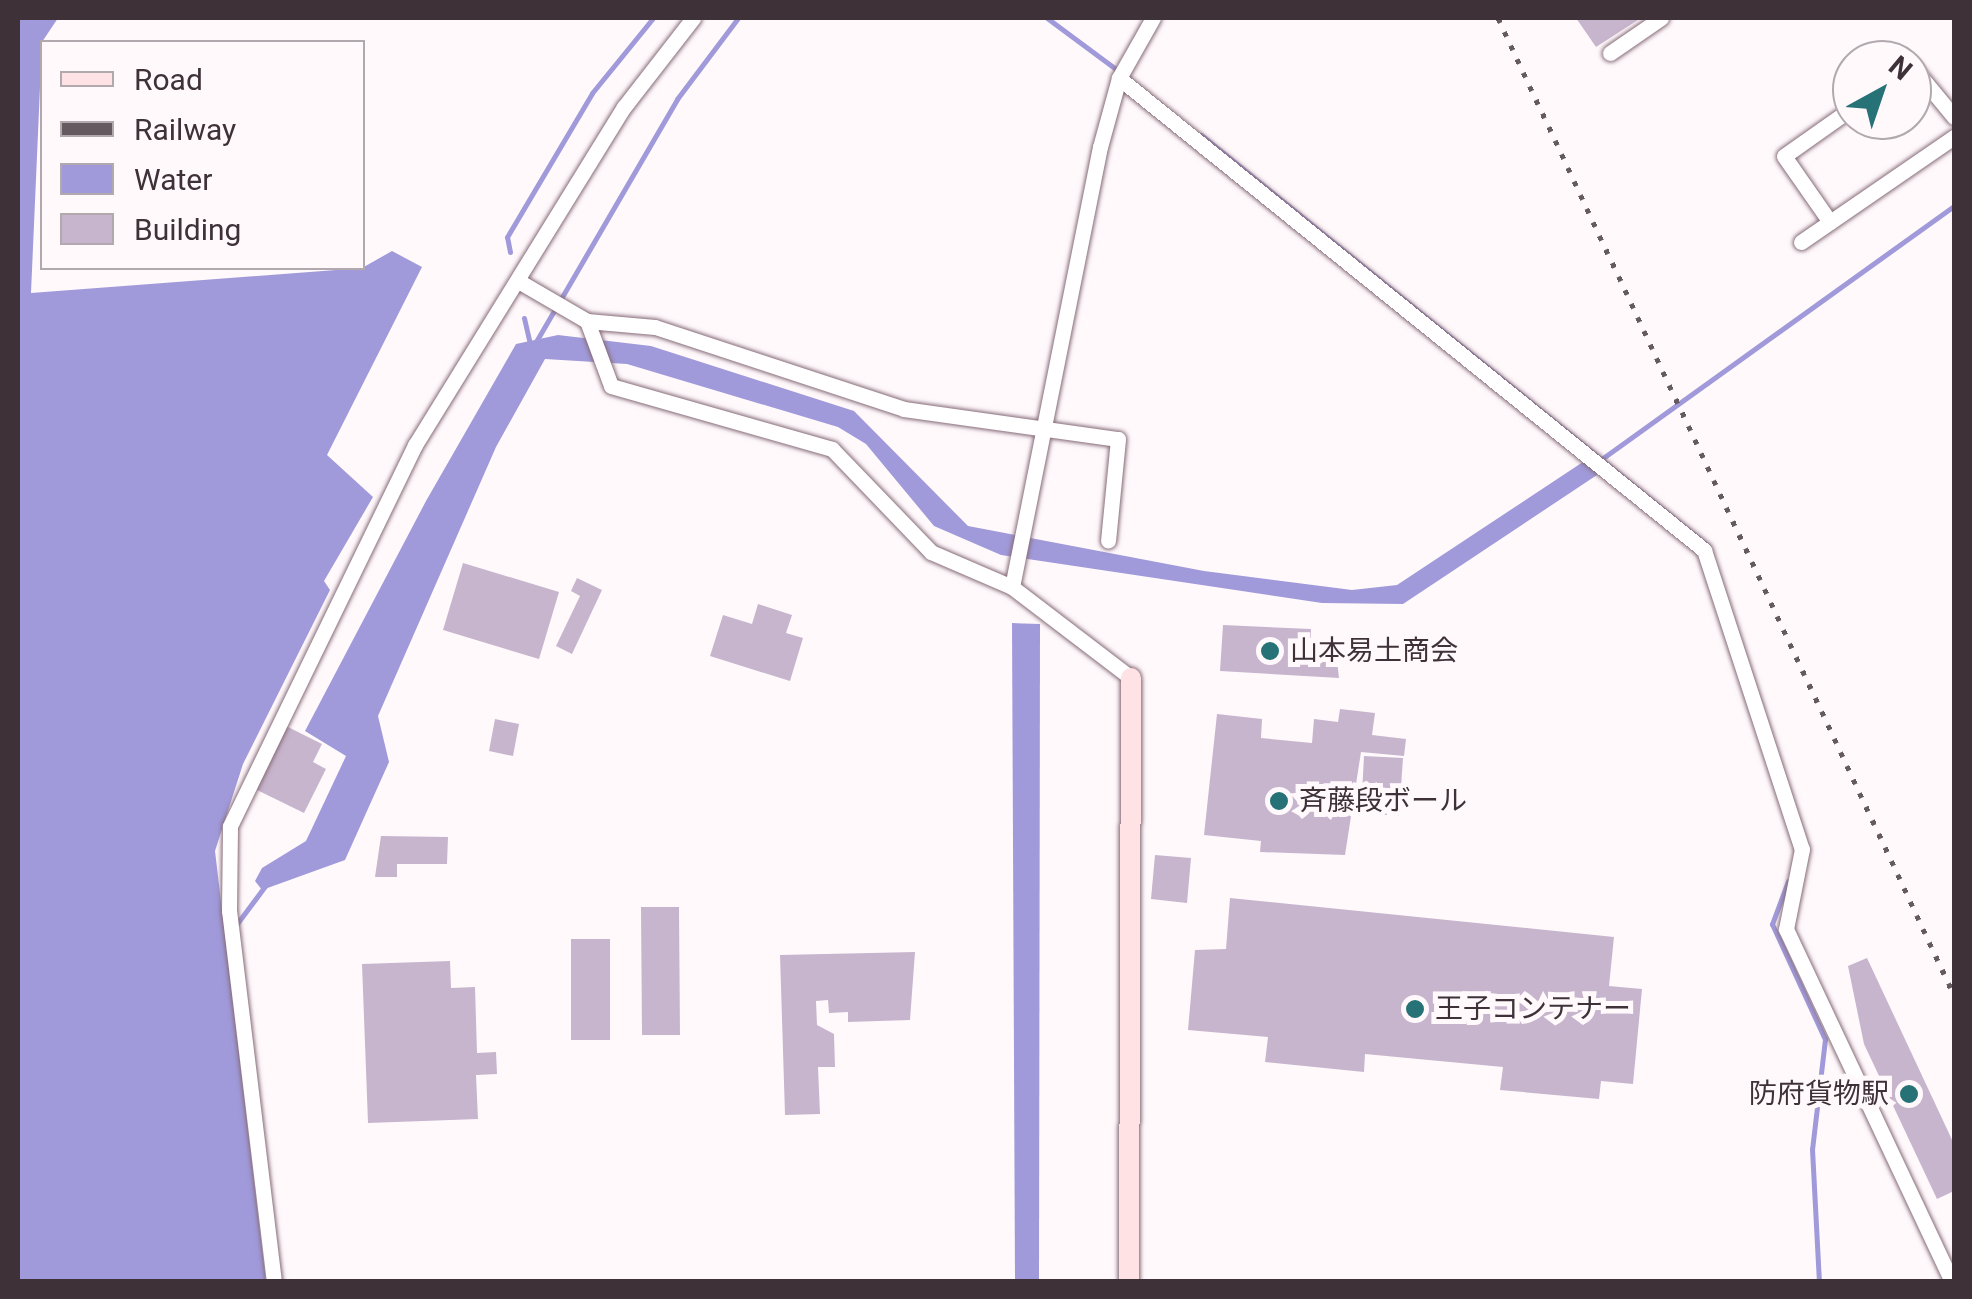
<!DOCTYPE html>
<meta charset="utf-8">
<style>
body{margin:0}
#map{position:relative;width:1972px;height:1299px;overflow:hidden;background:#fff9fc;font-family:Roboto,"Noto Sans JP",sans-serif}
div>[style]{position:absolute}
.water>*{inset:0;background:#a09ada}
.stream>*{height:5px;margin:-2.5px;padding:0 2.5px;transform-origin:2.5px;border-radius:2.5px;background:#a09ada}
.building>*{inset:0;background:#c7b5cd}
.roads{filter:drop-shadow(0 0 2px #866b78) drop-shadow(0 0 2px #866b78)}
.street>*{height:15px;margin:-7.5px;padding:0 7.5px;transform-origin:7.5px;border-radius:7.5px;background:#fff}
.secondary>*{height:20px;margin:-10px;padding:0 10px;transform-origin:10px;border-radius:10px;background:#fee2e4}
.rail>*{height:5px;margin-top:-2.5px;transform-origin:0;background:repeating-linear-gradient(90deg,#645a5f 0 5px,transparent 0 15px)}
.dots>*{width:28px;height:28px;translate:-50% -50%;box-sizing:border-box;border:5px solid #fff9fc;border-radius:50%}
span{translate:-50% -50%;white-space:nowrap;text-align:center;line-height:1.15;-webkit-text-stroke:10px #fff9fc;paint-order:stroke}
.poi-label{font-size:28px;color:#3e3238}
.left{translate:0 -50%;text-align:left}
.right{translate:-100% -50%;text-align:right}
.frame{position:absolute;inset:0;border:20px solid #3e3238;pointer-events:none}
.legend{position:absolute;left:40px;top:40px;width:325px;height:230px;box-sizing:border-box;background:#fff9fc;border:2px solid #b2a9ae;margin:0;padding:12px 18px;list-style:none;font-size:30px;color:#3e3238}
.legend li{display:flex;align-items:center;gap:20px;height:50px}
.legend b{width:50px;border:2px solid #b2a9ae}
.north{position:absolute;left:1832px;top:40px;width:100px;height:100px;box-sizing:border-box;background:#fff9fc;border:2px solid #b2a9ae;border-radius:50%;rotate:40deg;font-size:28px;font-weight:700;line-height:40px;text-align:center;color:#3e3238}
.north::after{content:'';display:block;margin:auto;width:35px;height:45px;background:#277276;clip-path:polygon(50% 0,100% 100%,50% 72%,0 100%)}
</style>
<div id="map">
<div class="water">
<i style="clip-path:polygon(18px 18px,58px 18px,42px 42px,31px 293px,362px 268px,392px 251px,422px 267px,327px 455px,373px 497px,324px 581px,330px 590px,243px 764px,215px 851px,266px 1281px,18px 1281px)"></i>
<i style="clip-path:polygon(558px 335px,651px 346px,854px 411px,968px 526px,1204px 571px,1352px 590px,1397px 585px,1589px 458px,1603px 471px,1403px 604px,1322px 603px,1001px 555px,934px 526px,866px 444px,838px 427px,627px 364px,545px 359px,496px 447px,378px 716px,389px 762px,345px 860px,262px 890px,255px 881px,262px 868px,306px 841px,346px 756px,305px 731px,426px 501px,516px 344px)"></i>
<i style="clip-path:polygon(1012px 623px,1040px 624px,1039px 1282px,1015px 1281px)"></i>
</div>
<div class="stream">
<i style="left:1047px;top:18px;width:92px;rotate:36.6deg"></i>
<i style="left:1201px;top:135px;width:653px;rotate:39.03deg"></i>
<i style="left:510px;top:252px;width:15px;rotate:-101deg"></i>
<i style="left:507px;top:237px;width:167px;rotate:-59.4deg"></i>
<i style="left:592px;top:93px;width:97px;rotate:-50.9deg"></i>
<i style="left:524px;top:318px;width:31px;rotate:77deg"></i>
<i style="left:534px;top:345px;width:285px;rotate:-59.8deg"></i>
<i style="left:677px;top:99px;width:101px;rotate:-53deg"></i>
<i style="left:1603px;top:458px;width:432px;rotate:-35.7deg"></i>
<i style="left:1788px;top:881px;width:46px;rotate:110.4deg"></i>
<i style="left:1772px;top:924px;width:127px;rotate:65.3deg"></i>
<i style="left:1825px;top:1039px;width:111px;rotate:96.7deg"></i>
<i style="left:1812px;top:1149px;width:133px;rotate:87deg"></i>
<i style="left:236px;top:925px;width:49px;rotate:-53.4deg"></i>
</div>
<div class="building">
<i style="clip-path:polygon(1576px 18px,1641px 18px,1596px 47px)"></i>
<i style="clip-path:polygon(463px 563px,559px 592px,539px 659px,443px 630px)"></i>
<i style="clip-path:polygon(577px 578px,602px 590px,572px 654px,556px 646px,580px 596px,571px 591px)"></i>
<i style="clip-path:polygon(758px 604px,792px 615px,786px 633px,803px 638px,790px 681px,710px 656px,723px 615px,752px 624px)"></i>
<i style="clip-path:polygon(1223px 625px,1311px 629px,1310px 651px,1326px 652px,1334px 633px,1339px 678px,1220px 671px)"></i>
<i style="clip-path:polygon(1340px 709px,1375px 713px,1372px 735px,1406px 739px,1404px 756px,1361px 752px,1345px 855px,1260px 852px,1261px 841px,1204px 835px,1217px 714px,1262px 719px,1261px 738px,1312px 743px,1314px 719px,1338px 722px)"></i>
<i style="clip-path:polygon(495px 719px,519px 724px,513px 756px,489px 751px)"></i>
<i style="clip-path:polygon(284px 725px,322px 744px,313px 762px,326px 769px,304px 813px,253px 788px)"></i>
<i style="clip-path:polygon(1364px 756px,1403px 758px,1399px 816px,1361px 813px)"></i>
<i style="clip-path:polygon(381px 836px,448px 837px,447px 864px,397px 864px,397px 877px,375px 877px)"></i>
<i style="clip-path:polygon(1155px 855px,1191px 858px,1187px 903px,1151px 899px)"></i>
<i style="clip-path:polygon(1230px 898px,1614px 937px,1609px 986px,1642px 989px,1633px 1084px,1601px 1081px,1599px 1099px,1500px 1090px,1503px 1067px,1365px 1054px,1364px 1072px,1265px 1062px,1268px 1037px,1188px 1030px,1195px 950px,1226px 949px)"></i>
<i style="clip-path:polygon(641px 907px,679px 907px,680px 1035px,642px 1035px)"></i>
<i style="clip-path:polygon(571px 939px,610px 939px,610px 1040px,571px 1040px)"></i>
<i style="clip-path:polygon(915px 952px,910px 1020px,848px 1022px,848px 1012px,829px 1013px,828px 1000px,816px 1001px,817px 1025px,834px 1034px,835px 1067px,818px 1067px,820px 1114px,785px 1115px,780px 955px)"></i>
<i style="clip-path:polygon(1867px 958px,1954px 1144px,1954px 1191px,1937px 1199px,1864px 1044px,1848px 966px)"></i>
<i style="clip-path:polygon(450px 961px,451px 988px,475px 987px,477px 1053px,496px 1052px,497px 1074px,476px 1075px,478px 1119px,368px 1123px,362px 964px)"></i>
</div>
<div class="roads">
<div class="street">
<i style="left:1610px;top:53px;width:62px;rotate:-34.5deg"></i>
<i style="left:1912px;top:66px;width:66px;rotate:50.5deg"></i>
<i style="left:1119px;top:78px;width:752px;rotate:38.9deg"></i>
<i style="left:1704px;top:550px;width:315px;rotate:71.9deg"></i>
<i style="left:1802px;top:849px;width:82px;rotate:101.3deg"></i>
<i style="left:1786px;top:929px;width:390px;rotate:64.8deg"></i>
<i style="left:1830px;top:222px;width:80px;rotate:-124.9deg"></i>
<i style="left:1784px;top:156px;width:83px;rotate:-35.2deg"></i>
<i style="left:1801px;top:242px;width:186px;rotate:-34.5deg"></i>
<i style="left:520px;top:282px;width:78px;rotate:30.2deg"></i>
<i style="left:587px;top:321px;width:69px;rotate:69.7deg"></i>
<i style="left:611px;top:386px;width:230px;rotate:15.9deg"></i>
<i style="left:832px;top:449px;width:143px;rotate:46.1deg"></i>
<i style="left:931px;top:552px;width:88px;rotate:23.4deg"></i>
<i style="left:1012px;top:587px;width:150px;rotate:37.4deg"></i>
<i style="left:587px;top:321px;width:68px;rotate:5deg"></i>
<i style="left:655px;top:327px;width:262px;rotate:18.2deg"></i>
<i style="left:904px;top:409px;width:216px;rotate:8deg"></i>
<i style="left:1118px;top:439px;width:102px;rotate:95.6deg"></i>
<i style="left:1012px;top:587px;width:449px;rotate:-78.7deg"></i>
<i style="left:1100px;top:147px;width:72px;rotate:-74.6deg"></i>
<i style="left:1119px;top:78px;width:69px;rotate:-60.5deg"></i>
<i style="left:274px;top:1282px;width:374px;rotate:-96.9deg"></i>
<i style="left:229px;top:911px;width:85px;rotate:-89.3deg"></i>
<i style="left:230px;top:826px;width:424px;rotate:-64.1deg"></i>
<i style="left:415px;top:445px;width:397px;rotate:-58.3deg"></i>
<i style="left:624px;top:107px;width:113px;rotate:-52.2deg"></i>
</div>
<div class="secondary">
<i style="left:1129px;top:1282px;width:604px;rotate:-89.81deg"></i>
</div>
</div>
<div class="rail">
<i style="left:1498px;top:18px;width:1078px;rotate:64.98deg"></i>
</div>
<div class="dots">
<i style="left:1270px;top:651px;background:#277276"></i>
<i style="left:1279px;top:801px;background:#277276"></i>
<i style="left:1415px;top:1009px;background:#277276"></i>
<i style="left:1909px;top:1094px;background:#277276"></i>
</div>
<div class="poi-label">
<span class="left" style="left:1290px;top:651px">山本易土商会</span>
<span class="left" style="left:1299px;top:801px">斉藤段ボール</span>
<span class="left" style="left:1435px;top:1009px">王子コンテナー</span>
<span class="right" style="left:1889px;top:1094px">防府貨物駅</span>
</div>
<div class="frame"></div>
<ul class="legend">
<li><b style="height:12px;background:#fee2e4"></b>Road</li>
<li><b style="height:12px;background:#645a5f"></b>Railway</li>
<li><b style="height:28px;background:#a09ada"></b>Water</li>
<li><b style="height:28px;background:#c7b5cd"></b>Building</li>
</ul>
<div class="north">N</div>
</div>
